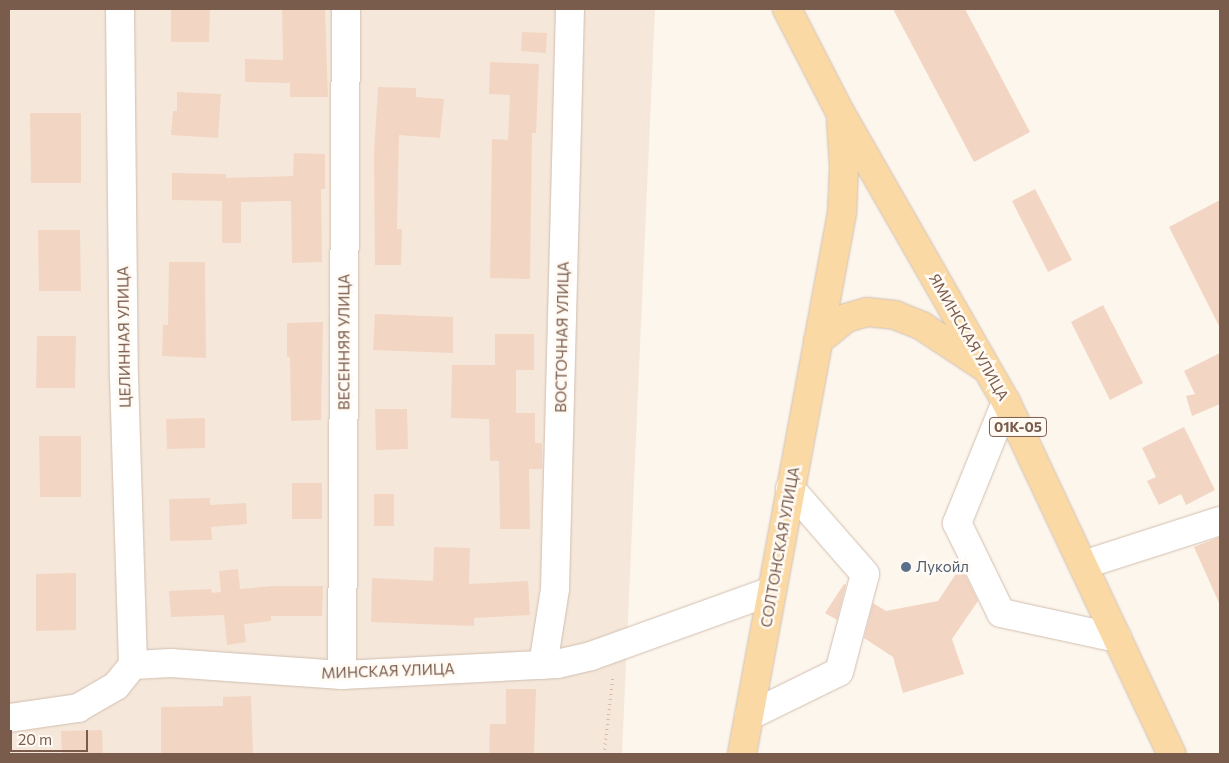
<!DOCTYPE html>
<meta charset="utf-8">
<style>
body{margin:0}
#map{position:relative;width:1229px;height:763px;overflow:hidden;background:#fdf6ec;font-family:Commissioner,sans-serif}
div>[style]{position:absolute}
.residential>*{inset:0;background:#f5e8da}
.building>*{inset:0;background:#f3d5c3}
.path>*{height:3px;margin-top:-1.5px;transform-origin:0;background:repeating-linear-gradient(90deg,#d9b8a5 0 1px,transparent 0 5px)}
.roads{filter:drop-shadow(0 0 1px #d1beb0) drop-shadow(0 0 1px #d1beb0)}
.minor>*{height:28px;margin:-14px;padding:0 14px;transform-origin:14px;border-radius:14px;background:#fff}
.major>*{height:28px;margin:-14px;padding:0 14px;transform-origin:14px;border-radius:14px;background:#fbd9a5}
.dots>*{width:14px;height:14px;translate:-50% -50%;box-sizing:border-box;border:2px solid #fffaf3;border-radius:50%}
span{translate:-50% -50%;white-space:nowrap;text-align:center;line-height:1.15;-webkit-text-stroke:5px #fffaf3;paint-order:stroke}
.shield-label span{padding:1px 4px;background:#fffaf3;border:1px solid;border-radius:4px;-webkit-text-stroke-width:0}
.shield-label{font-size:14px;color:#7a5c4d;font-weight:700}
.street-label{font-size:15px;color:#7a5c4d}
.service-label{font-size:15px;color:#4e5e75}
.left{translate:0 -50%;text-align:left}
.frame{position:absolute;inset:0;border:10px solid #7a5c4d;pointer-events:none}
.scale{position:absolute;left:10px;top:730px;width:78px;height:22px;box-sizing:border-box;border:2px solid #7a5c4d;border-top:0;padding-left:6px;font-size:15px;line-height:18px;white-space:nowrap;color:#7a5c4d;-webkit-text-stroke:4px #fffaf3;paint-order:stroke}
</style>
<div id="map">
<div class="residential">
<i style="clip-path:polygon(9px 9px,655px 9px,622px 754px,9px 754px)"></i>
</div>
<div class="building">
<i style="clip-path:polygon(171px 9px,210px 9px,209px 42px,171px 42px)"></i>
<i style="clip-path:polygon(282px 9px,325px 9px,328px 97px,290px 97px,290px 83px,245px 82px,245px 59px,283px 60px)"></i>
<i style="clip-path:polygon(893px 9px,965px 9px,1030px 132px,974px 162px)"></i>
<i style="clip-path:polygon(522px 32px,547px 33px,546px 53px,521px 51px)"></i>
<i style="clip-path:polygon(490px 62px,539px 64px,536px 133px,532px 133px,530px 279px,490px 278px,492px 139px,508px 140px,510px 95px,489px 94px)"></i>
<i style="clip-path:polygon(378px 87px,416px 88px,416px 97px,444px 99px,440px 138px,399px 135px,397px 229px,402px 229px,401px 265px,375px 265px,374px 153px)"></i>
<i style="clip-path:polygon(177px 92px,221px 94px,218px 138px,171px 135px,173px 111px,177px 111px)"></i>
<i style="clip-path:polygon(30px 113px,81px 113px,81px 183px,31px 183px)"></i>
<i style="clip-path:polygon(294px 153px,325px 154px,325px 189px,321px 189px,322px 262px,292px 263px,291px 201px,241px 202px,241px 243px,222px 243px,222px 201px,172px 200px,172px 173px,226px 174px,226px 178px,293px 176px)"></i>
<i style="clip-path:polygon(1035px 189px,1072px 260px,1048px 272px,1012px 201px)"></i>
<i style="clip-path:polygon(1220px 200px,1220px 328px,1169px 227px)"></i>
<i style="clip-path:polygon(38px 230px,80px 230px,81px 291px,39px 291px)"></i>
<i style="clip-path:polygon(169px 262px,205px 262px,206px 358px,162px 356px,163px 325px,168px 325px)"></i>
<i style="clip-path:polygon(1103px 305px,1143px 383px,1110px 400px,1071px 322px)"></i>
<i style="clip-path:polygon(375px 314px,453px 317px,453px 353px,373px 350px)"></i>
<i style="clip-path:polygon(323px 322px,321px 420px,291px 421px,290px 357px,287px 357px,287px 323px)"></i>
<i style="clip-path:polygon(495px 334px,534px 334px,534px 370px,516px 370px,516px 413px,535px 413px,535px 443px,542px 443px,542px 469px,529px 469px,530px 529px,500px 529px,499px 461px,490px 461px,489px 419px,451px 418px,452px 365px,495px 365px)"></i>
<i style="clip-path:polygon(37px 336px,76px 336px,75px 388px,36px 388px)"></i>
<i style="clip-path:polygon(1220px 353px,1220px 404px,1192px 416px,1186px 396px,1195px 394px,1184px 371px)"></i>
<i style="clip-path:polygon(375px 409px,407px 409px,408px 449px,376px 450px)"></i>
<i style="clip-path:polygon(205px 418px,205px 448px,167px 449px,166px 419px)"></i>
<i style="clip-path:polygon(1184px 427px,1215px 490px,1186px 505px,1181px 494px,1159px 505px,1147px 481px,1156px 477px,1142px 448px)"></i>
<i style="clip-path:polygon(39px 436px,81px 436px,81px 497px,40px 497px)"></i>
<i style="clip-path:polygon(292px 483px,322px 483px,322px 519px,292px 519px)"></i>
<i style="clip-path:polygon(374px 494px,394px 494px,394px 526px,374px 526px)"></i>
<i style="clip-path:polygon(210px 498px,210px 505px,246px 503px,247px 524px,211px 527px,212px 540px,170px 541px,169px 499px)"></i>
<i style="clip-path:polygon(1220px 537px,1220px 605px,1194px 547px)"></i>
<i style="clip-path:polygon(434px 547px,470px 548px,469px 584px,528px 581px,530px 615px,474px 618px,474px 626px,371px 622px,372px 578px,433px 581px)"></i>
<i style="clip-path:polygon(961px 566px,978px 601px,952px 639px,964px 674px,903px 693px,893px 657px,864px 638px,873px 603px,886px 611px,938px 601px)"></i>
<i style="clip-path:polygon(238px 569px,240px 589px,272px 586px,323px 586px,322px 616px,271px 616px,271px 621px,244px 624px,246px 642px,227px 645px,224px 615px,171px 617px,169px 591px,211px 589px,212px 593px,221px 592px,219px 571px)"></i>
<i style="clip-path:polygon(76px 573px,76px 630px,36px 631px,36px 574px)"></i>
<i style="clip-path:polygon(844px 584px,846px 585px,837px 620px,825px 613px)"></i>
<i style="clip-path:polygon(506px 689px,536px 689px,534px 754px,489px 754px,490px 724px,506px 724px)"></i>
<i style="clip-path:polygon(251px 696px,253px 754px,161px 754px,161px 707px,223px 706px,223px 697px)"></i>
<i style="clip-path:polygon(102px 730px,103px 754px,62px 754px,61px 731px)"></i>
</div>
<div class="path">
<i style="left:604px;top:754px;width:80px;rotate:-83.5deg"></i>
</div>
<div class="roads">
<div class="minor">
<i style="left:120px;top:9px;width:368px;rotate:89.4deg"></i>
<i style="left:124px;top:377px;width:288px;rotate:88.2deg"></i>
<i style="left:1006px;top:402px;width:131px;rotate:112deg"></i>
<i style="left:957px;top:523px;width:100px;rotate:63.9deg"></i>
<i style="left:1001px;top:613px;width:119px;rotate:12.2deg"></i>
<i style="left:1083px;top:565px;width:144px;rotate:-17.8deg"></i>
<i style="left:543px;top:665px;width:77px;rotate:-81deg"></i>
<i style="left:555px;top:589px;width:580px;rotate:-88.52deg"></i>
<i style="left:342px;top:675px;width:666px;rotate:-89.66deg"></i>
<i style="left:749px;top:716px;width:100px;rotate:-26.1deg"></i>
<i style="left:839px;top:672px;width:101px;rotate:-75.1deg"></i>
<i style="left:865px;top:574px;width:114px;rotate:-131.1deg"></i>
<i style="left:9px;top:718px;width:70px;rotate:-8.2deg"></i>
<i style="left:78px;top:708px;width:44px;rotate:-30.1deg"></i>
<i style="left:116px;top:686px;width:27px;rotate:-51deg"></i>
<i style="left:133px;top:665px;width:38px;rotate:-3deg"></i>
<i style="left:171px;top:663px;width:171px;rotate:4deg"></i>
<i style="left:342px;top:675px;width:215px;rotate:-2.9deg"></i>
<i style="left:557px;top:664px;width:35px;rotate:-13deg"></i>
<i style="left:591px;top:656px;width:192px;rotate:-19.8deg"></i>
</div>
<div class="major">
<i style="left:787px;top:9px;width:116px;rotate:62.8deg"></i>
<i style="left:840px;top:112px;width:334px;rotate:60.2deg"></i>
<i style="left:1006px;top:402px;width:389px;rotate:64.8deg"></i>
<i style="left:818px;top:341px;width:36px;rotate:-39deg"></i>
<i style="left:846px;top:318px;width:22px;rotate:-16deg"></i>
<i style="left:867px;top:312px;width:28px;rotate:6deg"></i>
<i style="left:895px;top:315px;width:29px;rotate:22deg"></i>
<i style="left:922px;top:326px;width:71px;rotate:33.5deg"></i>
<i style="left:742px;top:754px;width:550px;rotate:-79.53deg"></i>
<i style="left:842px;top:213px;width:46px;rotate:-87.5deg"></i>
<i style="left:844px;top:167px;width:48px;rotate:-93.6deg"></i>
</div>
</div>
<div class="dots">
<i style="left:906px;top:567px;background:#5c6f8a"></i>
</div>
<div class="shield-label">
<span style="left:1018px;top:427px">01К-05</span>
</div>
<div class="street-label">
<span style="left:124px;top:337px;rotate:-91deg">ЦЕЛИННАЯ УЛИЦА</span>
<span style="left:562px;top:337px;rotate:-89deg">ВОСТОЧНАЯ УЛИЦА</span>
<span style="left:969px;top:337px;rotate:60deg">ЯМИНСКАЯ УЛИЦА</span>
<span style="left:344px;top:342px;rotate:-90deg">ВЕСЕННЯЯ УЛИЦА</span>
<span style="left:780px;top:547px;rotate:-80deg">СОЛТОНСКАЯ УЛИЦА</span>
<span style="left:388px;top:671px;rotate:-2deg">МИНСКАЯ УЛИЦА</span>
</div>
<div class="service-label">
<span class="left" style="left:916px;top:567px">Лукойл</span>
</div>
<div class="frame"></div>
<div class="scale">20 m</div>
</div>
